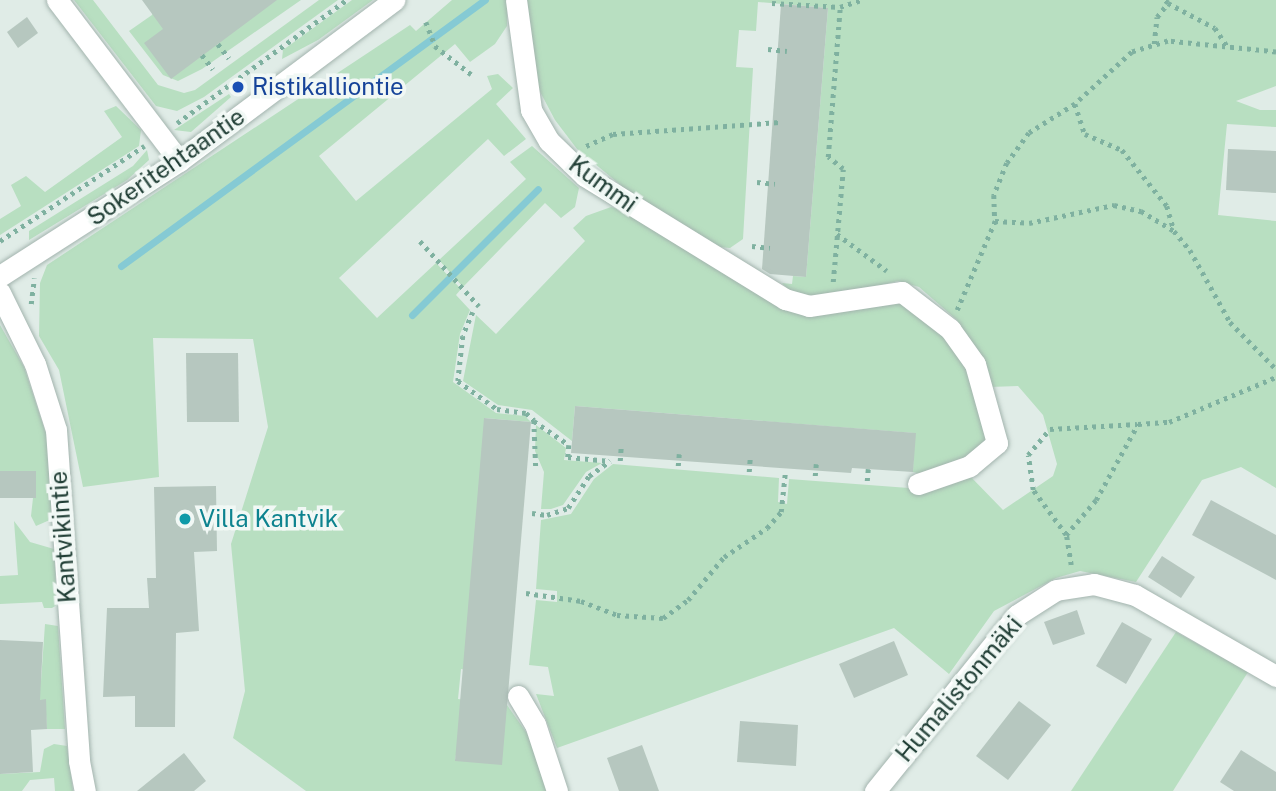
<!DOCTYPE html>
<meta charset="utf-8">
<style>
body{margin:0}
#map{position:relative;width:1276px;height:791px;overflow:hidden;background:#e0ece7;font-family:"Public Sans",sans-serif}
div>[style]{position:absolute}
.green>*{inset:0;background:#b8dfc1}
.stream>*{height:7px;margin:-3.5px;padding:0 3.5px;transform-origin:3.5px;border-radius:3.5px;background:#85cad4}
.building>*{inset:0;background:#b6c7bf}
.path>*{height:4.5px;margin-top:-2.25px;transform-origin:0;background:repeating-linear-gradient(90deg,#7fb1a0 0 3.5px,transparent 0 8.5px)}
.roads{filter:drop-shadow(0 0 2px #a3b4ae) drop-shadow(0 0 2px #a3b4ae)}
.minor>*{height:21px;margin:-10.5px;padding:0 10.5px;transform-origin:10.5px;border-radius:10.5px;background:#fff}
.tertiary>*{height:21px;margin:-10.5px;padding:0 10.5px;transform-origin:10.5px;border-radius:10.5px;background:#fff}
.dots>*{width:19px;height:19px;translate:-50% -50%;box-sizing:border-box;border:4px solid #f1f8f5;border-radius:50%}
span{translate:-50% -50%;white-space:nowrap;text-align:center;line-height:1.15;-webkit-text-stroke:7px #f1f8f5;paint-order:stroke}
.transit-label{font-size:24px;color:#164399}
.left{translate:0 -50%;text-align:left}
.street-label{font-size:24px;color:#203e35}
.culture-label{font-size:24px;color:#0d838f}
</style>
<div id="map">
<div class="green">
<i style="clip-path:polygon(74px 0,93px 0,158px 85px,184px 93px,195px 90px,319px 0,338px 0,204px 97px,177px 111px,156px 106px)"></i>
<i style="clip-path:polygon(159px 0,301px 0,202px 69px,178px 81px,163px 75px,129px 31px,152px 15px)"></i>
<i style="clip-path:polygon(352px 0,373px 0,318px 40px,282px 59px,283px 50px)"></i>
<i style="clip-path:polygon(452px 0,507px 0,507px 26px,495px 44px,470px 62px,455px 44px,319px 156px,356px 201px,492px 89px,487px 76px,498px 74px,513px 88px,496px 104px,526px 139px,504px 156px,488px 139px,339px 278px,377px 318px,436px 263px,461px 289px,456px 295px,470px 310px,460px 334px,453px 382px,496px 413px,525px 416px,531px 422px,485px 418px,468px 670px,461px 669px,458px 699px,466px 700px,455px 760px,507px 705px,533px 742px,548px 791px,306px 791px,233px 738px,245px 691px,231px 544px,268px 427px,253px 339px,153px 338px,159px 477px,83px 487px,59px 370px,39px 336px,40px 283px,47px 265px,410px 25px,416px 31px)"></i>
<i style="clip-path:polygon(527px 0,1276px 0,1276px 86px,1236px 101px,1260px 110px,1276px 110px,1276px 127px,1227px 124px,1218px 215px,1276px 221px,1276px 488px,1241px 467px,1202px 480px,1136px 582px,1080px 571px,1056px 578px,994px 611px,949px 674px,894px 628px,557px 748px,536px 694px,554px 696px,548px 667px,529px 665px,536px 600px,557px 602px,557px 591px,536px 589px,541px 520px,571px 514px,594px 479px,613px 464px,779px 478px,778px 502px,787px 504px,789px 479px,922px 489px,969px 475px,1003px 510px,1053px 476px,1057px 464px,1043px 415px,1018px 386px,990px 387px,957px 320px,919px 287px,898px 281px,837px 296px,805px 297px,791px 293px,782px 283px,792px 284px,793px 276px,806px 277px,828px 8px,758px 2px,756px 31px,739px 30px,736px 67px,753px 68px,743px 239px,730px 248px,719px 247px,623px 187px,577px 149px,555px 120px,537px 86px)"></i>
<i style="clip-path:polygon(229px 94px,231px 97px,191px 132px,174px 130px)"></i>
<i style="clip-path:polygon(116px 106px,141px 130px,139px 146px,0 235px,0 219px,21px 206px,11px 185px,26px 176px,45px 192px,122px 137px,104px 111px)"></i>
<i style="clip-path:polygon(532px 146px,579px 188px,575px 207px,561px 218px,545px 203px,463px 287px,439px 260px,526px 179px,510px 162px)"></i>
<i style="clip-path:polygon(147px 150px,149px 160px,127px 180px,29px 240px,29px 231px,133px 166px)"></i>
<i style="clip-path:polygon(611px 207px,633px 213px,780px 306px,897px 296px,942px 331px,958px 353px,974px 383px,989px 445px,938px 478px,913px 472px,914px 433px,575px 406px,572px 441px,532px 410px,498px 405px,463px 381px,476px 315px,496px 334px,585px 241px,573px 228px,586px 216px)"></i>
<i style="clip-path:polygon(0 325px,24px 367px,48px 440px,52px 519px,36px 526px,31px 516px,36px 471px,0 471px)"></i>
<i style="clip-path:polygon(536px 425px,566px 448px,564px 460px,602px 463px,586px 472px,563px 505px,551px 509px,541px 509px,544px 472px,535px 451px)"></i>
<i style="clip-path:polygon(14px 521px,30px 542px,54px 549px,57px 605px,52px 608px,44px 608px,42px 602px,0 604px,0 576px,18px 575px)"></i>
<i style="clip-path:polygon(45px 624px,58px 626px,65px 729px,47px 729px,45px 700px,0 702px,0 669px,19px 680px,41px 681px)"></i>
<i style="clip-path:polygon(1176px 632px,1248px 672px,1173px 791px,1071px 791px)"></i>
<i style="clip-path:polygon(54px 744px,67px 746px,73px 791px,55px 791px,54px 778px,30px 780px,22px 791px,0 791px,0 774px,40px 772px,44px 749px)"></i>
</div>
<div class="stream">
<i style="left:121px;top:266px;width:451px;rotate:-36.2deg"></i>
<i style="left:412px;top:315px;width:178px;rotate:-45deg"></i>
</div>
<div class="building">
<i style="clip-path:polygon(142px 0,277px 0,171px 79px,144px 43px,163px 29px)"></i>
<i style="clip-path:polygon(781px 4px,828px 8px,806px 277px,770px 274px,762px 269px)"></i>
<i style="clip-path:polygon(27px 17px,38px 33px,18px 48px,7px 32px)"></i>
<i style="clip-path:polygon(1228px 149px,1276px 151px,1276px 193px,1226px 190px)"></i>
<i style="clip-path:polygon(186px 353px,238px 353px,239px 422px,187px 422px)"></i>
<i style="clip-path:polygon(575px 406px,916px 433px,913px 472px,852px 468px,851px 473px,571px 453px)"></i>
<i style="clip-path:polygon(484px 418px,531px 422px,502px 765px,455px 761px)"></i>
<i style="clip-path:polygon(0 471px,36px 471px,36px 498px,0 498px)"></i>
<i style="clip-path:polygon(216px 486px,217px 551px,194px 552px,199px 631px,176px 633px,175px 727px,135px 727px,135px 696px,103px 697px,107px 608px,149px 608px,147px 578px,156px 578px,154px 487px)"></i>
<i style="clip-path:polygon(1211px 500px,1276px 535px,1276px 580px,1192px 535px)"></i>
<i style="clip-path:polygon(1162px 556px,1195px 577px,1181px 598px,1148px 577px)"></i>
<i style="clip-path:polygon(1077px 610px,1085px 634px,1053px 645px,1044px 622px)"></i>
<i style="clip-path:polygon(1122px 622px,1152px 639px,1126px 684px,1096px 666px)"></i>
<i style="clip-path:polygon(0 640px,43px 642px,40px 700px,46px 699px,47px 729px,31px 730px,33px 772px,0 774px)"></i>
<i style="clip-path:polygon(894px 641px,908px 675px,854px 698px,839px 664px)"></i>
<i style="clip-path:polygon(1019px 701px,1051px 725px,1008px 780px,976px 756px)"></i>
<i style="clip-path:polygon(740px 721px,798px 725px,796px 766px,737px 762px)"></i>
<i style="clip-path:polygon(642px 745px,659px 791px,619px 791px,607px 758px)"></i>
<i style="clip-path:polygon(1241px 750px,1276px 772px,1276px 791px,1234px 791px,1220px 782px)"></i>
<i style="clip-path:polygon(184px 753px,206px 781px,194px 791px,137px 791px)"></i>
</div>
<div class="path">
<i style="left:772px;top:3px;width:68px;rotate:3.4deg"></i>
<i style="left:1168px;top:3px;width:53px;rotate:28deg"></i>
<i style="left:1215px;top:28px;width:23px;rotate:56deg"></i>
<i style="left:426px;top:22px;width:26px;rotate:69deg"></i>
<i style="left:435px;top:46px;width:46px;rotate:37.9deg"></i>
<i style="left:218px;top:44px;width:18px;rotate:52deg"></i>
<i style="left:1154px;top:44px;width:27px;rotate:-84deg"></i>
<i style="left:1157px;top:17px;width:18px;rotate:-52deg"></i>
<i style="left:1168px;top:3px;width:5px;rotate:-143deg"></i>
<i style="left:768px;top:49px;width:19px;rotate:6deg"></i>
<i style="left:1276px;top:52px;width:109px;rotate:-174.2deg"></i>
<i style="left:1168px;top:41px;width:38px;rotate:163deg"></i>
<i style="left:1132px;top:52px;width:77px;rotate:137.6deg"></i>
<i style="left:1075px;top:104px;width:54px;rotate:147.8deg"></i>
<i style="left:1029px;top:133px;width:37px;rotate:126deg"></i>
<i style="left:1007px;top:163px;width:35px;rotate:112deg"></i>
<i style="left:994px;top:195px;width:26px;rotate:88deg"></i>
<i style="left:995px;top:221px;width:34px;rotate:3deg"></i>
<i style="left:1029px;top:223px;width:87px;rotate:-12deg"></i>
<i style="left:1114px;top:205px;width:28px;rotate:13deg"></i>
<i style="left:1141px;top:211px;width:39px;rotate:31deg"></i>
<i style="left:1174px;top:231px;width:25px;rotate:50deg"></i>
<i style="left:1190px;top:250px;width:82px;rotate:60.9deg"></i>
<i style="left:1230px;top:322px;width:66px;rotate:45.6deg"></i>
<i style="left:202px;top:55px;width:18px;rotate:52deg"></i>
<i style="left:1075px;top:104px;width:32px;rotate:72deg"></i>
<i style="left:1085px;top:134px;width:40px;rotate:23.4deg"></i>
<i style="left:1122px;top:150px;width:72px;rotate:51.2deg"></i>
<i style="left:1167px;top:206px;width:25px;rotate:74deg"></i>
<i style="left:177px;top:123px;width:209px;rotate:-36deg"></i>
<i style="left:586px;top:146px;width:30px;rotate:-24deg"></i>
<i style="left:613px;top:134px;width:167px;rotate:-4.1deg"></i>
<i style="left:757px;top:182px;width:18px;rotate:6deg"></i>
<i style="left:837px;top:234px;width:62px;rotate:36.5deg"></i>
<i style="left:0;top:241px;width:173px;rotate:-33.4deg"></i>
<i style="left:420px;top:241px;width:88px;rotate:47.8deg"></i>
<i style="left:752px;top:246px;width:18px;rotate:6deg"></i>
<i style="left:833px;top:282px;width:113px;rotate:-84.9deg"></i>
<i style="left:843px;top:169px;width:19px;rotate:-141deg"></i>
<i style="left:828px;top:157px;width:150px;rotate:-85.4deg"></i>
<i style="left:840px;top:7px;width:23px;rotate:-18deg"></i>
<i style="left:31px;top:304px;width:26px;rotate:-83deg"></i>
<i style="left:957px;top:310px;width:97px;rotate:-66.9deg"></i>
<i style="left:473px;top:312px;width:26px;rotate:113deg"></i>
<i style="left:463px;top:336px;width:45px;rotate:96.3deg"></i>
<i style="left:458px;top:381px;width:48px;rotate:35.7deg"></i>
<i style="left:497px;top:409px;width:29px;rotate:8deg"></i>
<i style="left:526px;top:413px;width:11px;rotate:41deg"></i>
<i style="left:534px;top:420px;width:50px;rotate:87.7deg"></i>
<i style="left:534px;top:421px;width:42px;rotate:34.4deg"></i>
<i style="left:569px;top:445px;width:12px;rotate:95deg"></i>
<i style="left:568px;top:457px;width:42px;rotate:5.4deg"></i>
<i style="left:620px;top:461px;width:13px;rotate:-86deg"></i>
<i style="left:678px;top:466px;width:12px;rotate:-85deg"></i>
<i style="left:749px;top:472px;width:14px;rotate:-86deg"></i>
<i style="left:815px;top:476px;width:12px;rotate:-85deg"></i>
<i style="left:867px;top:481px;width:12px;rotate:-85deg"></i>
<i style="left:532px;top:513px;width:15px;rotate:8deg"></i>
<i style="left:547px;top:515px;width:22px;rotate:-18deg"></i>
<i style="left:568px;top:508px;width:38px;rotate:-57deg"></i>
<i style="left:589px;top:476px;width:26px;rotate:-36deg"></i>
<i style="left:1066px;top:535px;width:46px;rotate:-49.4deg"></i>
<i style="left:1096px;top:500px;width:87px;rotate:-61.1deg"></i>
<i style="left:1138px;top:424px;width:31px;rotate:-4deg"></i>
<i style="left:1169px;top:422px;width:116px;rotate:-22.8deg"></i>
<i style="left:1071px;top:565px;width:30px;rotate:-99deg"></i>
<i style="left:1066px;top:535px;width:56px;rotate:-126.3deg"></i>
<i style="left:1033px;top:490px;width:35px;rotate:-98deg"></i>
<i style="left:1028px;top:455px;width:34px;rotate:-50deg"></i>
<i style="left:1050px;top:429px;width:87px;rotate:-3.3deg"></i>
<i style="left:526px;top:593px;width:56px;rotate:8.3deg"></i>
<i style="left:581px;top:601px;width:39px;rotate:21deg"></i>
<i style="left:617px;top:615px;width:46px;rotate:3.7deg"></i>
<i style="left:663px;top:618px;width:31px;rotate:-36deg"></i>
<i style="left:688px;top:600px;width:56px;rotate:-50.1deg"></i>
<i style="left:724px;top:557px;width:52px;rotate:-34deg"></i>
<i style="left:767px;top:528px;width:21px;rotate:-49deg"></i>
<i style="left:781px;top:512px;width:38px;rotate:-84deg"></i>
</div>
<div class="roads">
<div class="minor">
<i style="left:57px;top:0;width:202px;rotate:52.8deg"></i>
<i style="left:516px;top:0;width:111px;rotate:82.2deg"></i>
<i style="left:531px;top:110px;width:36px;rotate:60deg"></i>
<i style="left:549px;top:141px;width:50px;rotate:44.2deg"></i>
<i style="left:585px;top:176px;width:235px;rotate:31.6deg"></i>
<i style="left:785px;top:299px;width:25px;rotate:16deg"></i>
<i style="left:809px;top:306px;width:94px;rotate:-8.6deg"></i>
<i style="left:902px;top:292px;width:61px;rotate:37.6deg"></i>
<i style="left:950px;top:329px;width:43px;rotate:54.5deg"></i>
<i style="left:975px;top:364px;width:82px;rotate:74.4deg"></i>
<i style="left:997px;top:443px;width:35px;rotate:140deg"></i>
<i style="left:970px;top:466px;width:55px;rotate:160.9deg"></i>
<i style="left:0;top:293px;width:79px;rotate:63.8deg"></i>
<i style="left:35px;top:364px;width:69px;rotate:72.3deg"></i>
<i style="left:56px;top:430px;width:332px;rotate:86deg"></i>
<i style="left:79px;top:761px;width:31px;rotate:79deg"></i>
<i style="left:518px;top:696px;width:33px;rotate:59deg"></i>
<i style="left:535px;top:724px;width:71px;rotate:71.8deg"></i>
<i style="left:875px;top:791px;width:226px;rotate:-51.1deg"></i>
<i style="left:1017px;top:615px;width:46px;rotate:-32.7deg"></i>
<i style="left:1056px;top:590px;width:38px;rotate:-9deg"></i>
<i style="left:1094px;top:584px;width:42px;rotate:15deg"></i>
<i style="left:1135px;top:595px;width:163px;rotate:29.9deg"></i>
</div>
<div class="tertiary">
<i style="left:0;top:276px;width:213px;rotate:-32.7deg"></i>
<i style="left:179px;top:161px;width:269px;rotate:-36.8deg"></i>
</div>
</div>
<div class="dots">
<i style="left:238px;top:87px;background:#1a4fb4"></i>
<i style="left:185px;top:519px;background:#0f9aa8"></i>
</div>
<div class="transit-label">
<span class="left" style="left:252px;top:87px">Ristikalliontie</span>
</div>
<div class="street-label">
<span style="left:166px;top:167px;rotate:-35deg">Sokeritehtaantie</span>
<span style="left:603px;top:184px;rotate:36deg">Kummi</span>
<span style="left:63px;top:537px;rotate:-94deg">Kantvikintie</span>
<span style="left:959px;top:689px;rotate:-50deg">Humalistonmäki</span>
</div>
<div class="culture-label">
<span class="left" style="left:199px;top:519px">Villa Kantvik</span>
</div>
</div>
